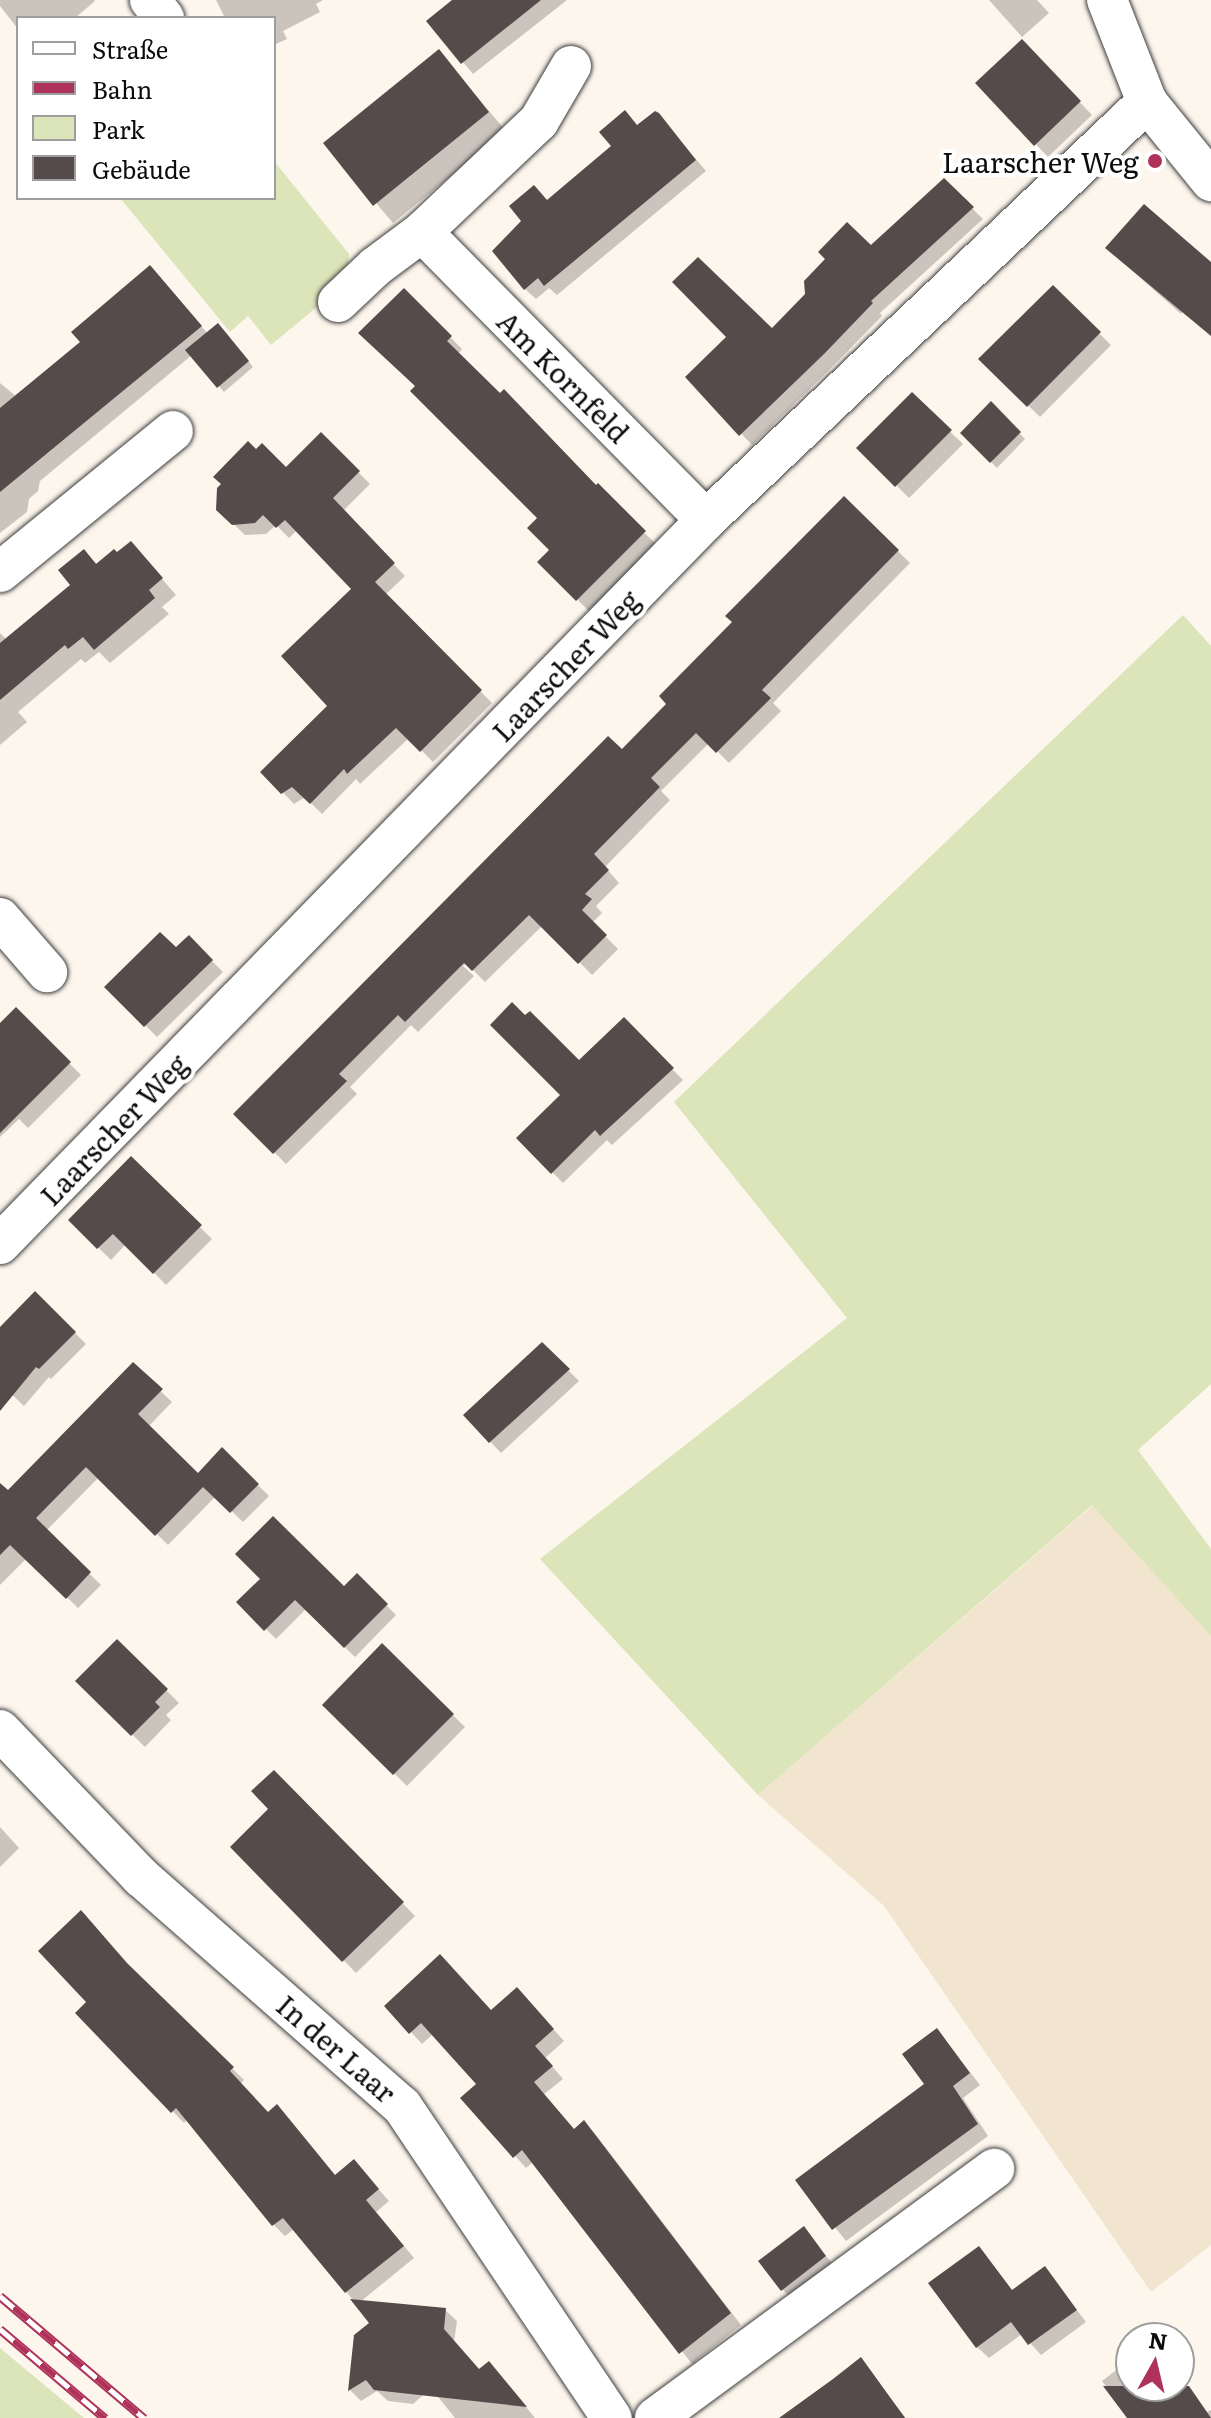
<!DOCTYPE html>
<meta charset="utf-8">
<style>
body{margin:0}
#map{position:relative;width:1211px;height:2418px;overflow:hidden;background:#fdf6ed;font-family:Literata,serif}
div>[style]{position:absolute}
.farmland>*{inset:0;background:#f1e5d0}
.green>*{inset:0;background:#dce4ba}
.shadow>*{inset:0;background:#0003}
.building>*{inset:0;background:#544b4a}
.roads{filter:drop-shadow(0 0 2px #3f3f3f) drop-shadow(0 0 2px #3f3f3f)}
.street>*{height:40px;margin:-20px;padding:0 20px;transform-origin:20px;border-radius:20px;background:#fff}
.rail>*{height:9px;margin-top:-4.5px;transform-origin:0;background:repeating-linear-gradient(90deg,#fff 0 18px,#af325a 0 36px);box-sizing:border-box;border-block:2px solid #af325a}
.dots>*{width:22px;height:22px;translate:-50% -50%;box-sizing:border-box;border:4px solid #fff;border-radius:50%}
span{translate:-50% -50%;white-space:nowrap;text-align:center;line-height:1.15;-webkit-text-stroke:8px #fff;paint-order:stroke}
.poi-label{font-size:28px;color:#0c0c0c}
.right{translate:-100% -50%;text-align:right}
.street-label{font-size:28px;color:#0c0c0c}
.legend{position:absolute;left:16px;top:16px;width:260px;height:184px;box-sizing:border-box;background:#fff;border:2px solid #9e9e9e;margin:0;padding:10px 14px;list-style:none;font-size:24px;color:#0c0c0c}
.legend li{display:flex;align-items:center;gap:16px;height:40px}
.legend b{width:40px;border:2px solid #9e9e9e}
.north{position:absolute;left:1115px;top:2322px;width:80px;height:80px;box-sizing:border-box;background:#fff;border:2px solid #9e9e9e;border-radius:50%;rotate:8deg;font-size:22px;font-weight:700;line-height:32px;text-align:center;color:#0c0c0c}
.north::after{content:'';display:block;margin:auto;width:28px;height:36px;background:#af325a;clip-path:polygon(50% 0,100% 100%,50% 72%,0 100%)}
</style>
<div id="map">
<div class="farmland">
<i style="clip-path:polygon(1093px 1505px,1211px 1636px,1211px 2245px,1151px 2292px,884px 1906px,758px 1795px)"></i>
</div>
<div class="green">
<i style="clip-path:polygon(274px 161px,349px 254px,347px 282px,271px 345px,248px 316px,230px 332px,120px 198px,274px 198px)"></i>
<i style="clip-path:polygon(1183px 615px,1211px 646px,1211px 1384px,1138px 1450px,1211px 1549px,1211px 1636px,1092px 1505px,758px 1795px,540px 1559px,847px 1318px,674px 1102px)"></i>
<i style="clip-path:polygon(0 2348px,84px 2418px,0 2418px)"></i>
</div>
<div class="shadow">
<i style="clip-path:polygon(0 0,94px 0,95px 1px,75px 18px,18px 18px,18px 29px,0 6px)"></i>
<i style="clip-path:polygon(216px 0,323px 0,316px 4px,320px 12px,283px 31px,287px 39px,274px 45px,274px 18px,225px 18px)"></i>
<i style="clip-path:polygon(455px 0,567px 0,473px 74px,429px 22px)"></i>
<i style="clip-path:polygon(989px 0,1037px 0,1049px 13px,1022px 37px)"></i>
<i style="clip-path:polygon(1022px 42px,1092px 115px,1048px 157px,978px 83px)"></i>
<i style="clip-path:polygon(439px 52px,506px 131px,393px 223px,326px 144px)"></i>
<i style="clip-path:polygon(658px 114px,706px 171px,557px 295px,549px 288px,536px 299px,525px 289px,548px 202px)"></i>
<i style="clip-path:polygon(944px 181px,983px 219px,880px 313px,882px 316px,834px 365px,752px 445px,688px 377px,772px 331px)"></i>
<i style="clip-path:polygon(1119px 259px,1211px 265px,1211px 335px,1184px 310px,1181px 314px)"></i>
<i style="clip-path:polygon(150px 267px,208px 334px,224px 331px,253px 367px,224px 392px,192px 355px,40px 481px,38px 491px,29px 499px,27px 512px,0 533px,0 383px,17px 397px,83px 343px)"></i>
<i style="clip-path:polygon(1053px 288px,1111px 345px,1040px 417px,981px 359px)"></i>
<i style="clip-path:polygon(404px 291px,462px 349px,458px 354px,657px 545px,589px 611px,539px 562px,552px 550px,539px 518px,417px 386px)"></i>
<i style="clip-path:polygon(912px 395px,963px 444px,909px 498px,859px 448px)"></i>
<i style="clip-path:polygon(991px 404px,1025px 439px,997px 468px,963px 433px)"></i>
<i style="clip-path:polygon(321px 435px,370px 484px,343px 511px,405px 576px,385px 595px,492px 703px,433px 762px,409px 738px,360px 784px,356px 779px,322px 814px,305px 797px,294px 804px,263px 772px,330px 706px,354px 589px,297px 530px,289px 538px,276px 525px,266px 534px,245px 535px,218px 509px,286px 470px)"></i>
<i style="clip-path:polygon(844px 499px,910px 563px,773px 703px,781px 711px,729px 763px,709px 743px,661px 791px,670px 800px,605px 867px,619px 883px,596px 906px,602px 913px,592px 923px,618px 949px,592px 975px,543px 925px,485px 982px,466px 963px,463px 966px,474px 976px,418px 1032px,411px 1025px,350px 1087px,357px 1094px,286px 1164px,236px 1114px,622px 752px,669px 704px)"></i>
<i style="clip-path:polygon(131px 543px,176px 595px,162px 607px,169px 614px,110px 663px,99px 652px,85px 663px,81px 659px,18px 712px,27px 722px,0 745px,0 633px,7px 640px,73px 585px,84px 551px,98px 565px)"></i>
<i style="clip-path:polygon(189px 938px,223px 972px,157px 1037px,107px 987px,176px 950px)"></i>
<i style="clip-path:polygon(16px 1010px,81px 1075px,28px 1128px,19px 1119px,0 1137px,0 1025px)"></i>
<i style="clip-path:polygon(525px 1018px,579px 1063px,624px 1020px,683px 1080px,612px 1145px,607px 1140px,563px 1183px,519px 1138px,562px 1095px)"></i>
<i style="clip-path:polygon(131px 1159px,212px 1239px,166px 1285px,126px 1244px,111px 1260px,70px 1220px)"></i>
<i style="clip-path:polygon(36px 1294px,86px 1344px,51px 1379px,49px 1377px,24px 1406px,0 1383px,0 1330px)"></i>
<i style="clip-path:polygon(542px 1344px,579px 1381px,501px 1453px,466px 1416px)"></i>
<i style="clip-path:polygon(133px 1365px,172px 1402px,148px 1427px,198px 1476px,222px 1450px,269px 1496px,243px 1522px,216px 1496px,168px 1545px,99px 1477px,46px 1531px,101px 1585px,78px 1608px,27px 1558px,0 1585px,0 1502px)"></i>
<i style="clip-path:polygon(357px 1576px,396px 1615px,355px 1657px,306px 1609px,276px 1639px,239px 1602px,344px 1589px)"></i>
<i style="clip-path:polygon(117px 1641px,179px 1703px,166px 1715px,171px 1720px,145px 1747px,78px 1681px)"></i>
<i style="clip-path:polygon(382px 1646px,465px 1727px,407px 1786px,324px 1705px)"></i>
<i style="clip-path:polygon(274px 1773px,415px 1916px,356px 1973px,233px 1847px,271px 1809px)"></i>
<i style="clip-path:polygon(0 1827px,19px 1848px,0 1867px)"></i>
<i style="clip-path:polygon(136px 1974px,244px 2080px,240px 2084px,269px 2115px,288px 2118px,336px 2177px,365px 2174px,389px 2201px,376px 2212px,414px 2258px,360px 2302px,445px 2310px,457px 2321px,454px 2342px,480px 2371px,500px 2375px,535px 2418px,455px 2418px,431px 2388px,413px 2404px,388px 2401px,377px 2391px,361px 2401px,350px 2390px,356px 2336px,372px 2323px,294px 2229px,285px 2236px,274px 2225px,188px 2119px,184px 2123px,78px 2013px)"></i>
<i style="clip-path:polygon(528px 2001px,564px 2041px,545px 2058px,563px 2079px,543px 2095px,575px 2131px,584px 2123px,596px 2135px,741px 2325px,692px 2364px,533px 2162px,526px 2168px,463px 2098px,479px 2084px,433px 2034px,422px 2044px,387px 2006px,491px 2012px)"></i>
<i style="clip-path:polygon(937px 2030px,980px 2085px,963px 2098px,988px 2136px,846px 2241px,797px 2180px,927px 2084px)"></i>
<i style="clip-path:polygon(803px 2229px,837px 2269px,795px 2302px,782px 2289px)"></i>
<i style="clip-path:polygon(978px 2248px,1013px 2292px,1045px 2269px,1086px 2322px,1041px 2355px,1022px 2334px,989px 2358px,977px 2347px)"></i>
<i style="clip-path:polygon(1131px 2359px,1131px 2386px,1179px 2386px,1179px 2380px,1207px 2412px,1211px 2410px,1211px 2418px,1129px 2418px,1102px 2381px)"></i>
<i style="clip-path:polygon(860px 2360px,906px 2418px,782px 2418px)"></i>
</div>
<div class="building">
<i style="clip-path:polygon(452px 0,541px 0,461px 64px,426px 21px)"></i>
<i style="clip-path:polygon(1022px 39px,1081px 101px,1034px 146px,975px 83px)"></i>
<i style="clip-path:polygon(439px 49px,489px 112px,373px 206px,323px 143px)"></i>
<i style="clip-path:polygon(625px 110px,637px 125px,655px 111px,659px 113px,696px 160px,544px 286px,538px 278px,524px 290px,492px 251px,521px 221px,509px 206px,534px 185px,547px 200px,611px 146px,599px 132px)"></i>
<i style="clip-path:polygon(944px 178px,974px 207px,871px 301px,873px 303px,824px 354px,739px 436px,685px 377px,726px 337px,672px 282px,698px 257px,772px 328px,805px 294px,804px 281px,825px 259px,818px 252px,847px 222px,871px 245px)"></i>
<i style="clip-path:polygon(1144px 204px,1211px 262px,1211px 336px,1105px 248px)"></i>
<i style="clip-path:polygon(150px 265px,202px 326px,0 492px,0 408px,80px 342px,71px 332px)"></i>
<i style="clip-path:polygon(1053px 285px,1101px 332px,1027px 407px,978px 359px)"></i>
<i style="clip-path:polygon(404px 288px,452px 336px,447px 341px,500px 393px,504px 389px,596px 485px,598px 483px,646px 531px,576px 601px,537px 562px,549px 550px,527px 528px,537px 518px,410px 391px,415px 386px,358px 333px)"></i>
<i style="clip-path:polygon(218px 323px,249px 361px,217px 388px,185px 350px)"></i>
<i style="clip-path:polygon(912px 392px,952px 430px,895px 487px,856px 448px)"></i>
<i style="clip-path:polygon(991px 401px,1021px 432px,990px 463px,960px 433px)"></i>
<i style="clip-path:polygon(321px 432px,360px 471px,333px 498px,395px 563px,375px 582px,482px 690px,420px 752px,396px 728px,347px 774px,344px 769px,310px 804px,292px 787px,281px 794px,260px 772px,327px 706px,281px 656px,351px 589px,285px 520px,276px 528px,263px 515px,255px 523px,232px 525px,216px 510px,217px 488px,221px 484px,213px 477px,248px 441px,256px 449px,262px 443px,286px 467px)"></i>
<i style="clip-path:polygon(844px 496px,899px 550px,762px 690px,771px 698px,716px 753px,696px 733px,651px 778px,660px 787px,594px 854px,609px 870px,585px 894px,592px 899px,582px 910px,607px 935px,578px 964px,529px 915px,472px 971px,464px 963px,405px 1022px,398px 1015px,339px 1074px,347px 1081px,273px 1154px,233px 1114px,608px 736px,622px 749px,666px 704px,659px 696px,732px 622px,725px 616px)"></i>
<i style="clip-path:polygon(131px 541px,163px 578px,149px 590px,155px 598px,94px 650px,83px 637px,68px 649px,65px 645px,0 700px,0 643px,70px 585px,58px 570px,84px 549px,96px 564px,114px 549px,117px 552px)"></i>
<i style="clip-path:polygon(160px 932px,176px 947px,189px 935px,213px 960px,144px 1027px,104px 987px)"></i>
<i style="clip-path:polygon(512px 1002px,525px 1015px,530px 1011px,579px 1060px,624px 1017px,674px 1068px,600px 1136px,595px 1130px,551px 1174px,516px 1138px,560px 1095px,490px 1025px)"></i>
<i style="clip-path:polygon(16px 1007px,71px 1062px,0 1133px,0 1023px)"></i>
<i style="clip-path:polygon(131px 1156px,202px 1225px,153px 1274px,113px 1234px,97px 1249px,68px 1220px)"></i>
<i style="clip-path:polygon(35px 1291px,76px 1332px,39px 1369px,36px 1367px,0 1411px,0 1327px)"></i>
<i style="clip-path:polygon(542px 1342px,570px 1369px,489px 1443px,463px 1415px)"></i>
<i style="clip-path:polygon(133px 1362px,163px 1389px,138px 1414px,198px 1473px,222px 1447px,259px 1484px,230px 1513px,203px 1487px,155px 1536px,86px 1467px,36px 1518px,91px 1572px,66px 1599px,10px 1545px,0 1555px,0 1483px,8px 1490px)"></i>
<i style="clip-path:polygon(273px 1516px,344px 1586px,357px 1573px,388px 1604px,344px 1648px,295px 1600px,264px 1631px,236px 1602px,260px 1579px,235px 1554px)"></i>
<i style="clip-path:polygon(117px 1639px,168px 1689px,155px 1702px,160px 1707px,131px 1736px,75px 1681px)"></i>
<i style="clip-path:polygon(382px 1643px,454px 1714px,393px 1775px,322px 1705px)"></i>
<i style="clip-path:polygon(274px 1770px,404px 1902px,342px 1962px,230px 1847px,268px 1809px,251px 1791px)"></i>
<i style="clip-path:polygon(81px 1910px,127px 1963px,234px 2067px,230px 2071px,268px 2112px,277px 2104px,335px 2175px,354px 2159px,379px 2189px,366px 2200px,404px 2246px,345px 2293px,283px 2218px,272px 2226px,176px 2108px,171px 2113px,75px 2013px,86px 2002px,38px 1951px)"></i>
<i style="clip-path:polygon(440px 1954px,491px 2010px,517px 1987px,554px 2029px,535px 2046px,553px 2066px,534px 2082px,574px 2129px,584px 2120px,731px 2313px,679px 2354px,522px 2150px,513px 2158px,460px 2098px,476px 2084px,421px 2023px,409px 2034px,384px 2006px)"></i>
<i style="clip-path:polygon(937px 2028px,970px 2073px,953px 2086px,978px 2124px,832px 2230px,795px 2180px,924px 2084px,902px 2054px)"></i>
<i style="clip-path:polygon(804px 2226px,826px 2256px,781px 2291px,758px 2261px)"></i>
<i style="clip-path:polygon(979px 2246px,1012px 2290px,1045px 2266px,1077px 2310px,1028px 2345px,1011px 2322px,976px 2348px,928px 2283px)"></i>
<i style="clip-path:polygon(350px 2299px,446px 2308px,444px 2329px,479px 2369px,489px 2361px,527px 2407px,374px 2390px,366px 2380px,348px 2391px,354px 2335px,369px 2323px)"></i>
<i style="clip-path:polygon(861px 2357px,905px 2418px,779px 2418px,833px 2379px)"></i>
<i style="clip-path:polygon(1103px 2386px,1189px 2386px,1211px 2418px,1127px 2418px)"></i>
</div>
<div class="roads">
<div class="street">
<i style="left:150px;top:0;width:23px;rotate:52deg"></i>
<i style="left:1107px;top:0;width:110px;rotate:68.6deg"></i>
<i style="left:1147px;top:102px;width:102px;rotate:51deg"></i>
<i style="left:571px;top:66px;width:64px;rotate:120.2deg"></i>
<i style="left:539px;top:121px;width:161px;rotate:136.5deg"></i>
<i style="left:422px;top:232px;width:404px;rotate:45.4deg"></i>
<i style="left:338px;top:302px;width:51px;rotate:-43.4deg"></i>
<i style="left:375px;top:267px;width:59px;rotate:-36.7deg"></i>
<i style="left:0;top:572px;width:223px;rotate:-39.2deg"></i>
<i style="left:0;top:918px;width:72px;rotate:49deg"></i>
<i style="left:0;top:1244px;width:1011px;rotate:-45.72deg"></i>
<i style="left:706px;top:520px;width:608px;rotate:-43.47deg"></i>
<i style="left:0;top:1730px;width:204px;rotate:46.2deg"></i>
<i style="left:141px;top:1877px;width:347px;rotate:41.3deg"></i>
<i style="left:402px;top:2106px;width:376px;rotate:56.1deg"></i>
<i style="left:655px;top:2418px;width:421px;rotate:-36.3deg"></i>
</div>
</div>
<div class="rail">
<i style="left:0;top:2296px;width:189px;rotate:40.3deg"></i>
<i style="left:0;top:2329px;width:138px;rotate:40.3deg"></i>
</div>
<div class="dots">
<i style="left:1155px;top:161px;background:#af325a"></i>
</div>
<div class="poi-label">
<span class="right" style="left:1139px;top:161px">Laarscher Weg</span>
</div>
<div class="street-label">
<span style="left:564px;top:376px;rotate:45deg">Am Kornfeld</span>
<span style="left:565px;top:665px;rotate:-46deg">Laarscher Weg</span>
<span style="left:113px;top:1129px;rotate:-46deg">Laarscher Weg</span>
<span style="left:337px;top:2048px;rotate:41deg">In der Laar</span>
</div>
<ul class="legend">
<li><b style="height:10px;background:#fff"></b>Straße</li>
<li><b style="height:10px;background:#af325a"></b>Bahn</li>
<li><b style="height:22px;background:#dce4ba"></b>Park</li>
<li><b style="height:22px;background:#544b4a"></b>Gebäude</li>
</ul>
<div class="north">N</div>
</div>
